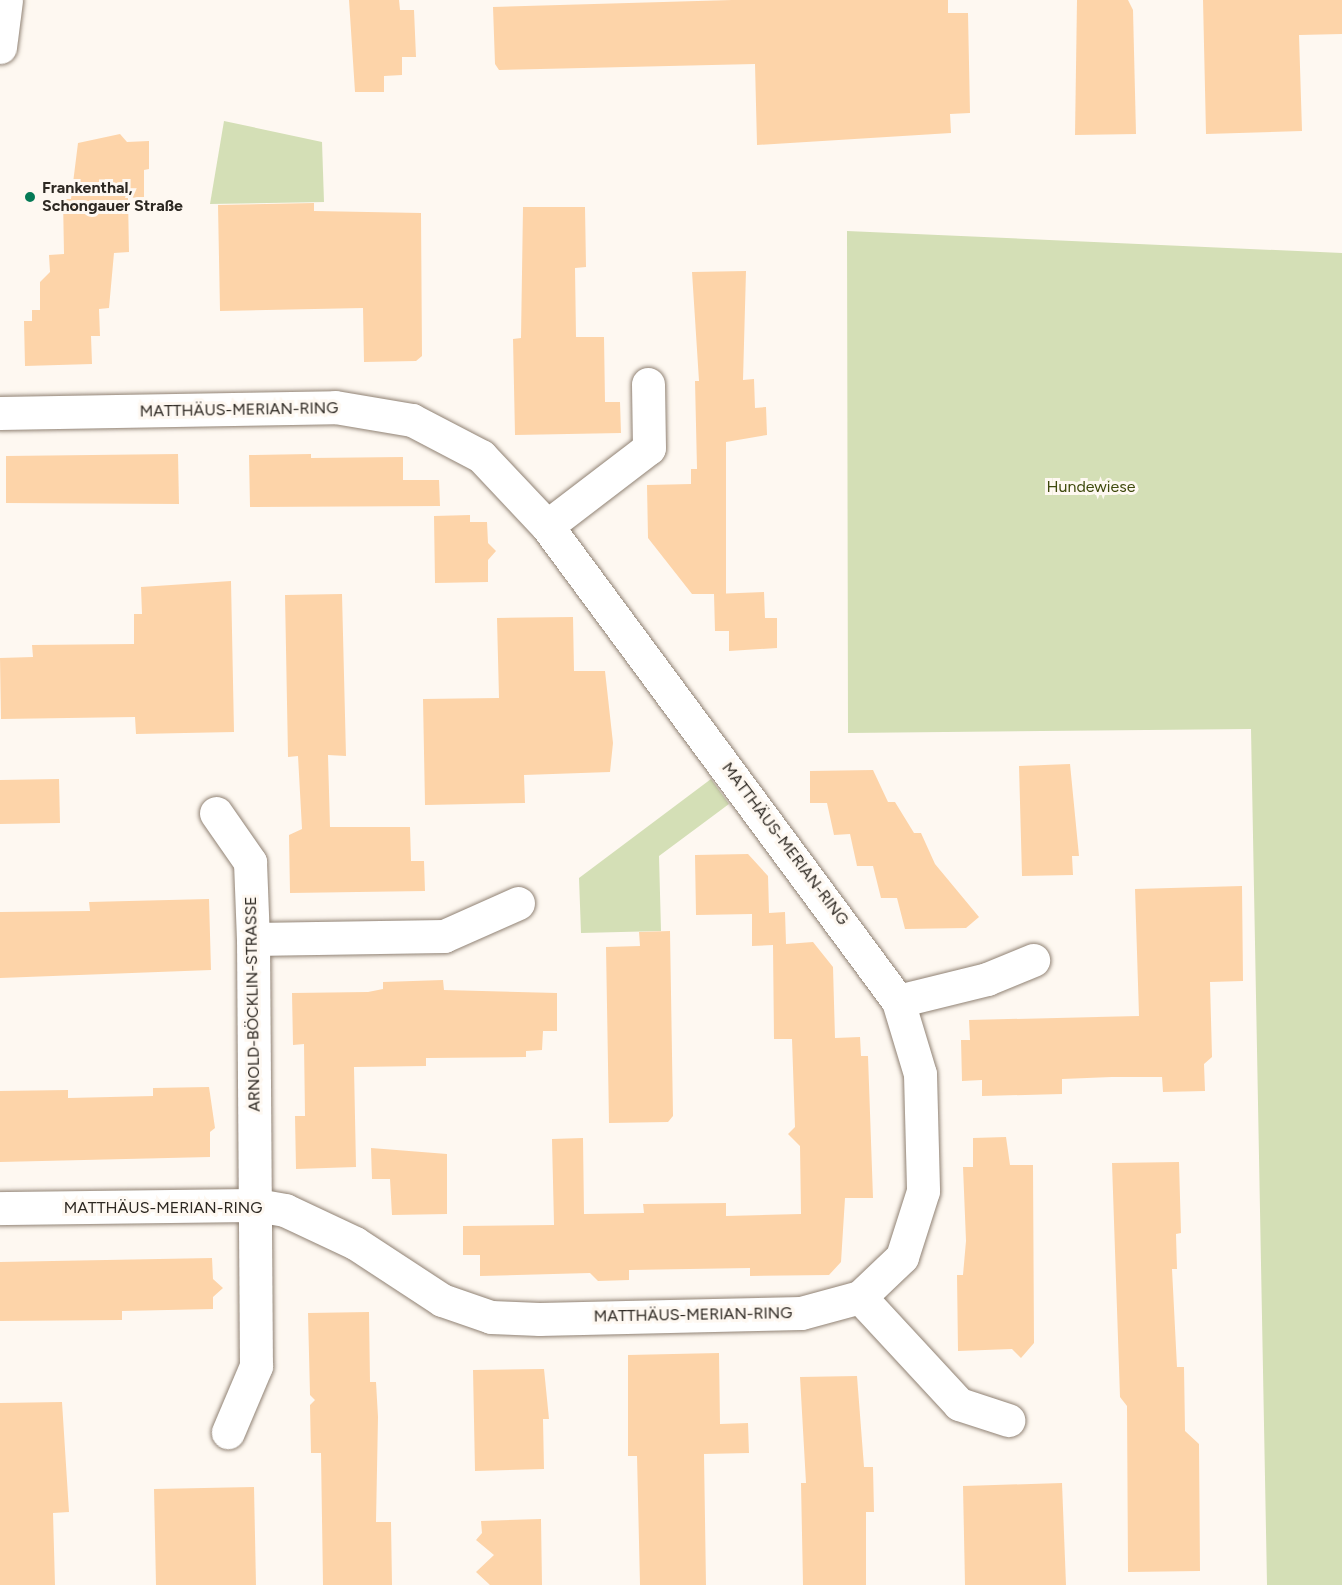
<!DOCTYPE html>
<meta charset="utf-8">
<style>
body{margin:0}
#map{position:relative;width:1342px;height:1585px;overflow:hidden;background:#fef8f1;font-family:Figtree,sans-serif}
div>[style]{position:absolute}
.green>*{inset:0;background:#d4dfb6}
.building>*{inset:0;background:#fdd4a9}
.roads{filter:drop-shadow(0 0 2px #908274) drop-shadow(0 0 2px #908274)}
.minor>*{height:33px;margin:-16.5px;padding:0 16.5px;transform-origin:16.5px;border-radius:16.5px;background:#fff}
.dots>*{width:16px;height:16px;translate:-50% -50%;box-sizing:border-box;border:3px solid #fef8f1;border-radius:50%}
span{translate:-50% -50%;white-space:nowrap;text-align:center;line-height:1.15;-webkit-text-stroke:6px #fef8f1;paint-order:stroke}
.poi-label{font-size:16px;color:#2d2822;font-weight:700}
.left{translate:0 -50%;text-align:left}
.street-label{font-size:16px;color:#2d2822}
.park-label{font-size:16px;color:#3e490c}
</style>
<div id="map">
<div class="green">
<i style="clip-path:polygon(224px 121px,322px 142px,324px 202px,210px 204px)"></i>
<i style="clip-path:polygon(847px 231px,1342px 253px,1342px 1585px,1267px 1585px,1251px 729px,848px 733px)"></i>
<i style="clip-path:polygon(711px 779px,729px 804px,659px 856px,661px 931px,581px 933px,579px 878px)"></i>
</div>
<div class="building">
<i style="clip-path:polygon(349px 0,399px 0,400px 10px,414px 10px,416px 57px,402px 57px,402px 75px,384px 76px,384px 92px,355px 92px)"></i>
<i style="clip-path:polygon(732px 0,948px 0,948px 13px,968px 13px,970px 113px,950px 114px,951px 133px,757px 145px,755px 64px,499px 70px,495px 64px,493px 7px)"></i>
<i style="clip-path:polygon(1077px 0,1128px 0,1133px 10px,1136px 134px,1075px 135px)"></i>
<i style="clip-path:polygon(1203px 0,1342px 0,1342px 34px,1299px 35px,1302px 131px,1206px 134px)"></i>
<i style="clip-path:polygon(120px 134px,127px 142px,149px 141px,149px 169px,144px 170px,144px 197px,128px 198px,129px 252px,114px 253px,109px 308px,99px 309px,100px 336px,91px 336px,92px 364px,25px 366px,24px 321px,32px 321px,32px 310px,40px 310px,40px 282px,50px 272px,49px 255px,64px 254px,63px 199px,71px 199px,78px 143px)"></i>
<i style="clip-path:polygon(314px 203px,314px 211px,421px 213px,422px 356px,416px 361px,364px 362px,363px 308px,220px 311px,218px 205px)"></i>
<i style="clip-path:polygon(523px 207px,585px 207px,586px 267px,575px 268px,576px 337px,604px 337px,605px 402px,620px 402px,621px 433px,515px 435px,513px 339px,521px 338px)"></i>
<i style="clip-path:polygon(746px 271px,743px 380px,754px 379px,755px 408px,766px 407px,767px 435px,726px 442px,726px 594px,692px 594px,648px 538px,647px 485px,691px 484px,691px 469px,697px 469px,695px 381px,699px 381px,692px 272px)"></i>
<i style="clip-path:polygon(178px 454px,179px 504px,6px 503px,6px 456px)"></i>
<i style="clip-path:polygon(311px 454px,311px 458px,403px 457px,403px 480px,439px 480px,440px 506px,250px 507px,249px 455px)"></i>
<i style="clip-path:polygon(470px 515px,470px 522px,487px 522px,488px 543px,496px 551px,488px 560px,488px 582px,435px 583px,434px 516px)"></i>
<i style="clip-path:polygon(231px 581px,234px 732px,136px 734px,135px 717px,1px 719px,0 658px,33px 657px,32px 645px,134px 644px,134px 614px,142px 614px,141px 587px)"></i>
<i style="clip-path:polygon(764px 592px,765px 618px,777px 618px,777px 648px,729px 651px,729px 631px,715px 631px,714px 594px)"></i>
<i style="clip-path:polygon(342px 594px,346px 756px,328px 755px,330px 827px,410px 827px,411px 861px,424px 861px,425px 891px,290px 893px,289px 835px,302px 829px,298px 756px,288px 757px,285px 595px)"></i>
<i style="clip-path:polygon(573px 617px,574px 671px,605px 671px,613px 743px,610px 772px,524px 775px,525px 803px,425px 805px,423px 699px,499px 698px,497px 618px)"></i>
<i style="clip-path:polygon(1070px 764px,1079px 856px,1072px 856px,1073px 875px,1022px 876px,1019px 766px)"></i>
<i style="clip-path:polygon(873px 770px,888px 802px,895px 802px,914px 833px,921px 833px,935px 864px,979px 917px,966px 928px,905px 929px,897px 898px,881px 898px,873px 866px,857px 866px,850px 834px,834px 835px,827px 803px,810px 803px,810px 771px)"></i>
<i style="clip-path:polygon(59px 779px,60px 823px,0 824px,0 780px)"></i>
<i style="clip-path:polygon(748px 854px,768px 876px,769px 913px,785px 912px,786px 944px,813px 942px,833px 967px,835px 1038px,860px 1037px,861px 1056px,868px 1056px,873px 1198px,845px 1198px,841px 1262px,829px 1275px,750px 1276px,750px 1268px,629px 1270px,629px 1280px,598px 1281px,590px 1273px,480px 1276px,480px 1255px,463px 1255px,463px 1226px,554px 1225px,552px 1139px,583px 1138px,584px 1214px,644px 1213px,643px 1204px,726px 1203px,726px 1216px,801px 1214px,800px 1146px,788px 1134px,795px 1127px,792px 1039px,774px 1039px,773px 945px,752px 946px,752px 914px,696px 915px,695px 855px)"></i>
<i style="clip-path:polygon(1242px 886px,1243px 981px,1210px 982px,1212px 1057px,1204px 1064px,1205px 1091px,1163px 1092px,1162px 1077px,1112px 1077px,1062px 1079px,1062px 1094px,982px 1096px,982px 1080px,962px 1081px,961px 1040px,970px 1040px,969px 1020px,1139px 1016px,1135px 889px)"></i>
<i style="clip-path:polygon(209px 899px,211px 970px,0 978px,0 912px,90px 911px,89px 902px)"></i>
<i style="clip-path:polygon(670px 931px,673px 1116px,668px 1122px,609px 1123px,606px 947px,640px 946px,639px 932px)"></i>
<i style="clip-path:polygon(443px 980px,444px 990px,557px 993px,557px 1031px,543px 1031px,542px 1050px,526px 1051px,526px 1057px,426px 1058px,426px 1066px,354px 1067px,356px 1167px,296px 1169px,295px 1116px,305px 1116px,304px 1044px,293px 1045px,292px 993px,368px 992px,383px 989px,383px 982px)"></i>
<i style="clip-path:polygon(209px 1087px,215px 1128px,210px 1132px,210px 1157px,0 1162px,0 1091px,68px 1090px,68px 1098px,153px 1096px,153px 1088px)"></i>
<i style="clip-path:polygon(1006px 1137px,1010px 1165px,1033px 1165px,1034px 1343px,1021px 1358px,1012px 1349px,958px 1351px,957px 1275px,963px 1275px,966px 1241px,963px 1167px,973px 1167px,973px 1138px)"></i>
<i style="clip-path:polygon(371px 1148px,447px 1154px,447px 1214px,392px 1215px,390px 1179px,372px 1179px)"></i>
<i style="clip-path:polygon(1179px 1162px,1181px 1233px,1176px 1234px,1177px 1269px,1172px 1269px,1177px 1367px,1184px 1367px,1185px 1431px,1199px 1444px,1200px 1571px,1128px 1572px,1127px 1406px,1120px 1397px,1112px 1163px)"></i>
<i style="clip-path:polygon(212px 1258px,213px 1279px,223px 1288px,213px 1297px,213px 1309px,122px 1311px,122px 1320px,0 1321px,0 1262px)"></i>
<i style="clip-path:polygon(369px 1312px,370px 1382px,376px 1382px,378px 1417px,376px 1522px,391px 1522px,392px 1585px,323px 1585px,321px 1453px,311px 1453px,310px 1405px,315px 1400px,310px 1395px,308px 1313px)"></i>
<i style="clip-path:polygon(719px 1353px,720px 1424px,748px 1423px,749px 1453px,704px 1454px,706px 1585px,640px 1585px,637px 1456px,628px 1456px,628px 1355px)"></i>
<i style="clip-path:polygon(544px 1369px,549px 1419px,543px 1419px,544px 1469px,475px 1471px,473px 1370px)"></i>
<i style="clip-path:polygon(857px 1376px,864px 1467px,873px 1467px,874px 1512px,866px 1512px,866px 1585px,803px 1585px,801px 1483px,806px 1483px,800px 1377px)"></i>
<i style="clip-path:polygon(62px 1402px,69px 1512px,53px 1513px,55px 1585px,0 1585px,0 1403px)"></i>
<i style="clip-path:polygon(1062px 1483px,1066px 1585px,965px 1585px,963px 1486px)"></i>
<i style="clip-path:polygon(254px 1487px,256px 1585px,156px 1585px,154px 1489px)"></i>
<i style="clip-path:polygon(541px 1519px,542px 1585px,490px 1585px,476px 1572px,494px 1555px,476px 1540px,482px 1533px,481px 1521px)"></i>
</div>
<div class="roads">
<div class="minor">
<i style="left:0;top:47px;width:47px;rotate:-82.7deg"></i>
<i style="left:0;top:413px;width:335px;rotate:-1deg"></i>
<i style="left:335px;top:407px;width:78px;rotate:9.6deg"></i>
<i style="left:412px;top:420px;width:78px;rotate:27.6deg"></i>
<i style="left:481px;top:456px;width:96px;rotate:46.7deg"></i>
<i style="left:547px;top:526px;width:591px;rotate:53.54deg"></i>
<i style="left:898px;top:1001px;width:76px;rotate:73.2deg"></i>
<i style="left:920px;top:1074px;width:117px;rotate:88.5deg"></i>
<i style="left:923px;top:1191px;width:69px;rotate:107.7deg"></i>
<i style="left:902px;top:1257px;width:58px;rotate:136.4deg"></i>
<i style="left:860px;top:1297px;width:61px;rotate:164.8deg"></i>
<i style="left:801px;top:1313px;width:262px;rotate:178.7deg"></i>
<i style="left:539px;top:1319px;width:48px;rotate:-177.6deg"></i>
<i style="left:491px;top:1317px;width:52px;rotate:-160.9deg"></i>
<i style="left:442px;top:1300px;width:104px;rotate:-146.8deg"></i>
<i style="left:355px;top:1243px;width:77px;rotate:-154.8deg"></i>
<i style="left:285px;top:1210px;width:29px;rotate:-170deg"></i>
<i style="left:256px;top:1205px;width:256px;rotate:179.3deg"></i>
<i style="left:547px;top:526px;width:128px;rotate:-37.4deg"></i>
<i style="left:649px;top:448px;width:64px;rotate:-90.9deg"></i>
<i style="left:216px;top:813px;width:60px;rotate:55.2deg"></i>
<i style="left:250px;top:862px;width:77px;rotate:87.8deg"></i>
<i style="left:253px;top:939px;width:427px;rotate:89.6deg"></i>
<i style="left:256px;top:1366px;width:72px;rotate:113deg"></i>
<i style="left:253px;top:939px;width:191px;rotate:-0.9deg"></i>
<i style="left:444px;top:936px;width:81px;rotate:-24deg"></i>
<i style="left:898px;top:1001px;width:92px;rotate:-13.9deg"></i>
<i style="left:987px;top:979px;width:50px;rotate:-22.4deg"></i>
<i style="left:860px;top:1297px;width:146px;rotate:47.2deg"></i>
<i style="left:959px;top:1404px;width:52px;rotate:18.1deg"></i>
</div>
</div>
<div class="dots">
<i style="left:30px;top:197px;background:#057a56"></i>
</div>
<div class="poi-label">
<span class="left" style="left:42px;top:197px">Frankenthal,<br>Schongauer Straße</span>
</div>
<div class="street-label">
<span style="left:239px;top:410px;rotate:-1deg">MATTHÄUS-MERIAN-RING</span>
<span style="left:785px;top:844px;rotate:53deg">MATTHÄUS-MERIAN-RING</span>
<span style="left:253px;top:1004px;rotate:-91deg">ARNOLD-BÖCKLIN-STRASSE</span>
<span style="left:163px;top:1208px">MATTHÄUS-MERIAN-RING</span>
<span style="left:693px;top:1315px;rotate:-1deg">MATTHÄUS-MERIAN-RING</span>
</div>
<div class="park-label">
<span style="left:1091px;top:487px">Hundewiese</span>
</div>
</div>
